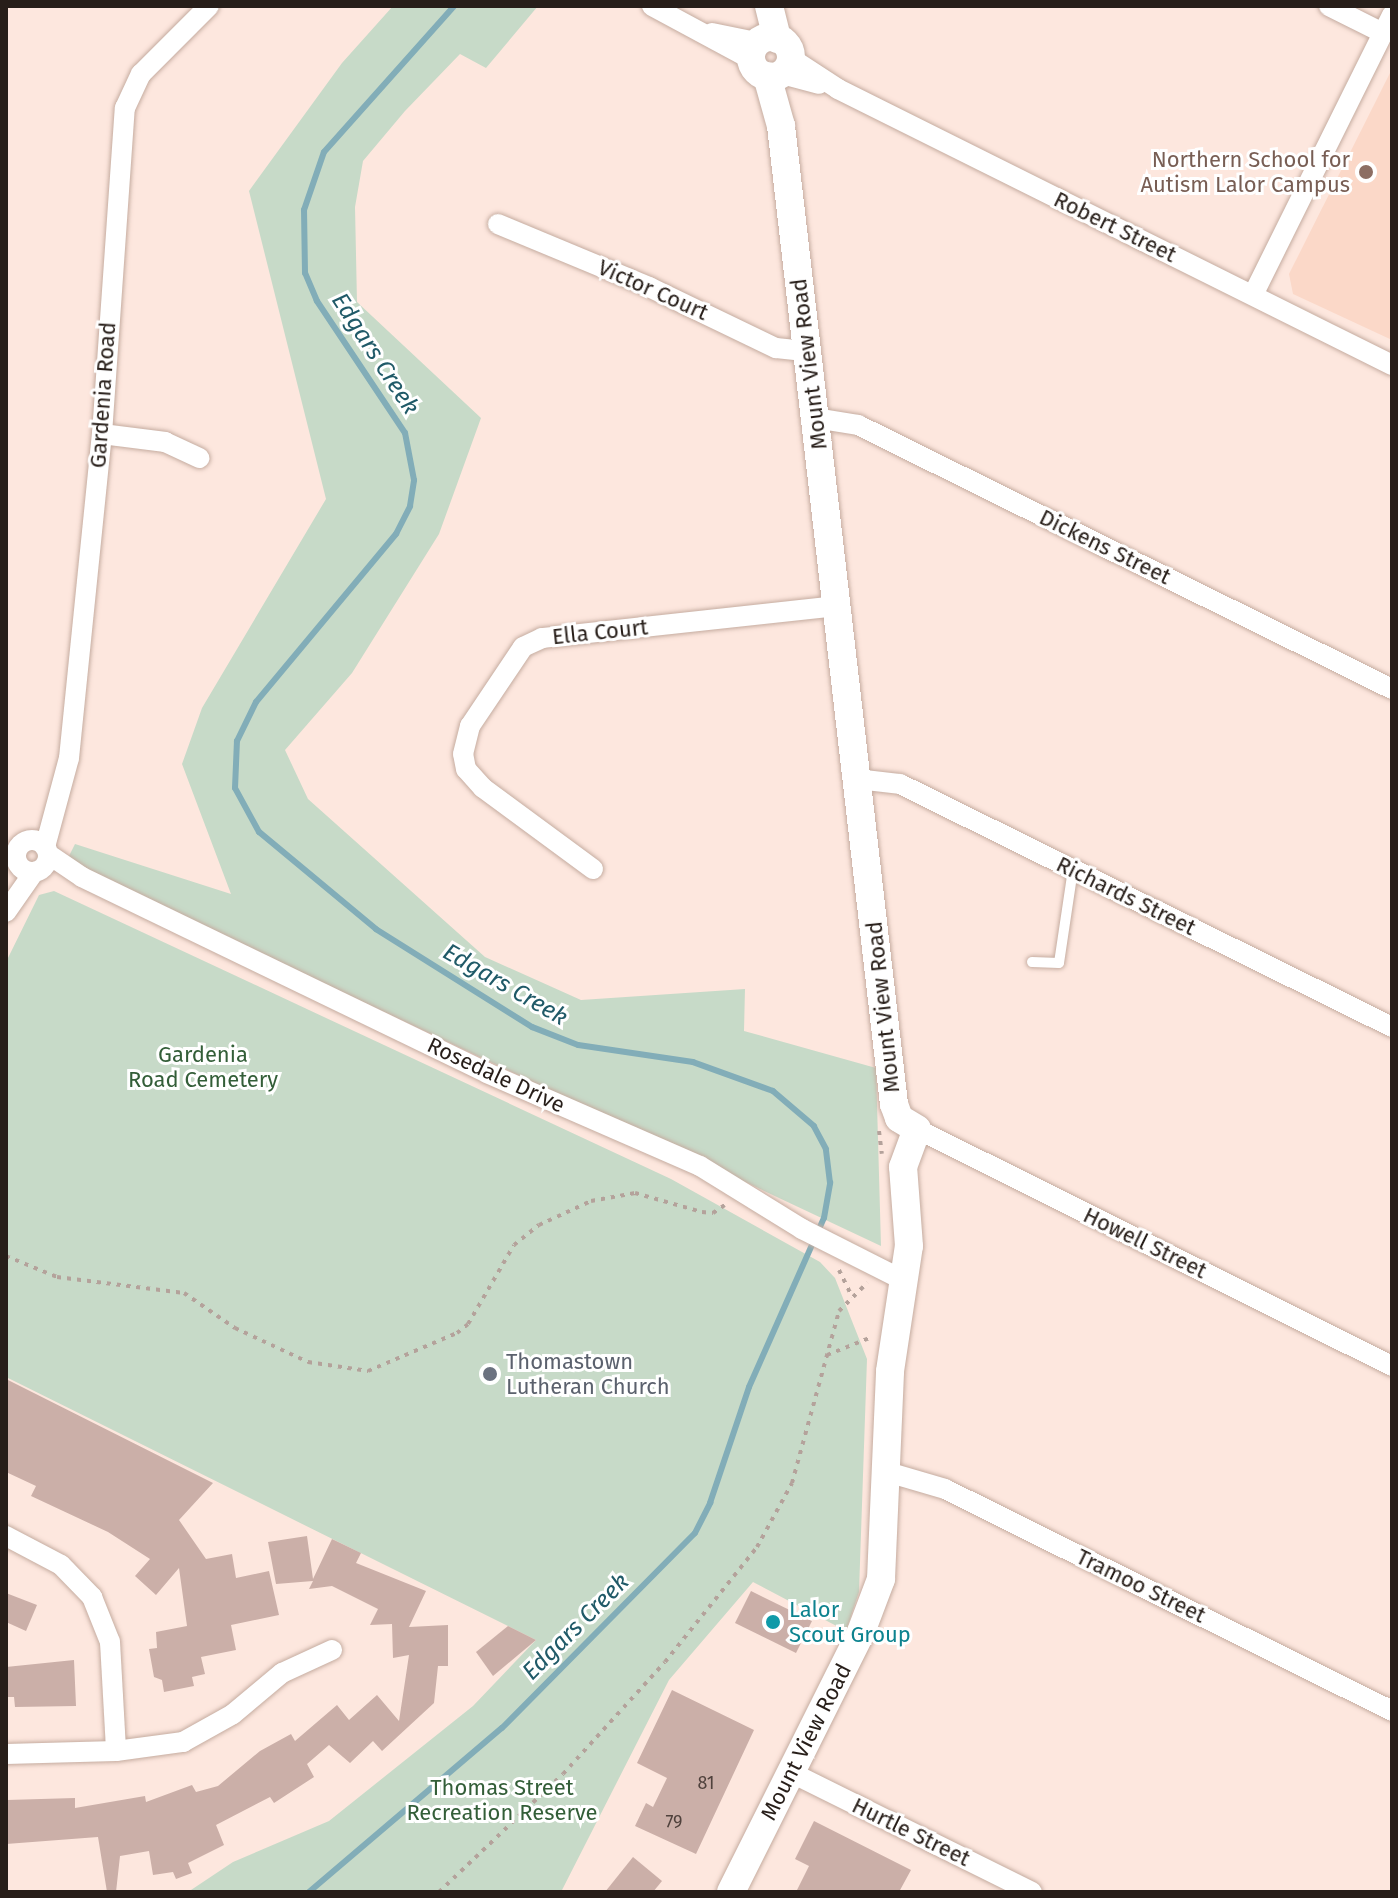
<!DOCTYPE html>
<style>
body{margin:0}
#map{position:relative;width:1398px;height:1898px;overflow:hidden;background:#fde7de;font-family:"Fira Sans",sans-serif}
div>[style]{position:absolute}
.built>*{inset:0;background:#fbd8c8}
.green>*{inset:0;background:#c7dac8}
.stream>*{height:6px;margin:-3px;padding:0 3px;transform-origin:3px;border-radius:3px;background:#82adb8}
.building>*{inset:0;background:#cbafa8}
.path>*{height:4px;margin-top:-2px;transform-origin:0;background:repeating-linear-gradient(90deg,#b4a29b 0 4px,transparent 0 10px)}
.roads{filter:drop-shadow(0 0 2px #c5aca0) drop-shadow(0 0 2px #c5aca0)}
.lane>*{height:10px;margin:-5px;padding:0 5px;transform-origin:5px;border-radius:5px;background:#fff}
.street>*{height:20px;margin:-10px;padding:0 10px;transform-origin:10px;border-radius:10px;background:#fff}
.street>.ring{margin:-10px;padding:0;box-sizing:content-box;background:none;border:20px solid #fff;border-radius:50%}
.secondary>*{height:28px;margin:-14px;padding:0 14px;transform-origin:14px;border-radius:14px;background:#fff}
.secondary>.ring{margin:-14px;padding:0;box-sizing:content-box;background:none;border:28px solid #fff;border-radius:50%}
.dots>*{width:22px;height:22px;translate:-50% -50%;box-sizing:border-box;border:4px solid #fff;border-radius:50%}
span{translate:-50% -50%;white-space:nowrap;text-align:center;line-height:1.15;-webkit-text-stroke:6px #fff;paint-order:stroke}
.number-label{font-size:18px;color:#50423d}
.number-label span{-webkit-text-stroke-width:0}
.education-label{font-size:22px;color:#785e54}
.right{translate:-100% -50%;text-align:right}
.street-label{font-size:22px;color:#271e19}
.park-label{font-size:22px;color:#335e38}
.worship-label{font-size:22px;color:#5b616d}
.left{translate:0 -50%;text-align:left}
.culture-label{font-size:22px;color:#0d838f}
.water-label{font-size:24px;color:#205a68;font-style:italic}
.frame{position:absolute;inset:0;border:8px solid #271e19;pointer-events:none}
</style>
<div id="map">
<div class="built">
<i style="clip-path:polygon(1392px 69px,1392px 340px,1293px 294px,1289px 274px)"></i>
</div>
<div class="green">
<i style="clip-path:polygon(393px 6px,538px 6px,486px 68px,460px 54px,405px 111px,363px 161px,355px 207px,357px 302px,481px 418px,439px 534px,352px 673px,285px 750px,308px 799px,485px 957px,581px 1000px,745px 989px,744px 1031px,876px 1068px,881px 1246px,66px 862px,75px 844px,231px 894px,182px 764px,202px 708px,326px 499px,249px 191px,342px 63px)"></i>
<i style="clip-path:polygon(54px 891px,671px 1179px,820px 1262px,835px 1278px,867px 1359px,859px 1592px,846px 1631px,753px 1582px,669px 1680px,561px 1892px,188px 1892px,233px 1862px,329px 1821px,473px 1706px,536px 1640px,6px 1377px,6px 962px,39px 895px)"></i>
</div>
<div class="stream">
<i style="left:309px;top:1892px;width:253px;rotate:-40.4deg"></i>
<i style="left:502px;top:1728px;width:274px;rotate:-45.3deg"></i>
<i style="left:695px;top:1533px;width:34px;rotate:-63deg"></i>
<i style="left:710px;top:1503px;width:122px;rotate:-71.4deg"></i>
<i style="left:749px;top:1387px;width:185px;rotate:-66.1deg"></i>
<i style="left:824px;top:1218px;width:36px;rotate:-80deg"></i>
<i style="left:830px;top:1183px;width:34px;rotate:-97deg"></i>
<i style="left:826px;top:1149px;width:26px;rotate:-118deg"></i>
<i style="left:814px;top:1126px;width:54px;rotate:-139.5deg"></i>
<i style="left:773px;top:1091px;width:85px;rotate:-160.1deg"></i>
<i style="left:693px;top:1062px;width:116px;rotate:-171.6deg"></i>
<i style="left:578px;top:1045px;width:49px;rotate:-158.6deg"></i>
<i style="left:532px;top:1027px;width:184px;rotate:-147.9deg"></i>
<i style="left:376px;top:929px;width:152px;rotate:-140.3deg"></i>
<i style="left:259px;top:832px;width:50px;rotate:-118.6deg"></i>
<i style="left:235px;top:788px;width:47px;rotate:-87.6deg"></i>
<i style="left:237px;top:741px;width:43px;rotate:-64deg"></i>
<i style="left:256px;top:702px;width:219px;rotate:-50.2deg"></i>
<i style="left:396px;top:534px;width:31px;rotate:-63deg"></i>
<i style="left:410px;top:506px;width:26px;rotate:-81deg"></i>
<i style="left:414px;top:480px;width:48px;rotate:-100.8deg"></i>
<i style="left:405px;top:433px;width:159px;rotate:-123.7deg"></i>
<i style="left:317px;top:301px;width:30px;rotate:-113deg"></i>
<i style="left:305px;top:273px;width:63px;rotate:-90.9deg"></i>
<i style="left:304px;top:210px;width:61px;rotate:-71deg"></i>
<i style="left:324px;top:152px;width:195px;rotate:-48.3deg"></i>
</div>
<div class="building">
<i style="clip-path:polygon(6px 1379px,213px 1483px,179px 1520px,206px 1559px,232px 1554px,236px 1578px,269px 1571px,279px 1615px,231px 1625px,236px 1650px,201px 1657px,205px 1674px,192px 1677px,194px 1686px,164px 1692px,162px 1680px,154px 1677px,149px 1649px,157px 1648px,156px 1632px,187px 1626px,179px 1568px,156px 1595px,135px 1576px,150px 1559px,108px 1532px,31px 1496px,36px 1486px,6px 1472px)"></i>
<i style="clip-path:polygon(307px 1536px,313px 1579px,332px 1539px,361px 1553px,356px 1563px,426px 1591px,409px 1627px,448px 1625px,448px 1666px,438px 1666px,434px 1703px,382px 1751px,373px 1741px,350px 1763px,329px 1745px,307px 1764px,314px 1777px,274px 1803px,270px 1797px,216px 1825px,224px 1845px,188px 1863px,192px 1873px,176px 1879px,173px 1872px,153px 1875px,149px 1851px,120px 1856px,116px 1892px,107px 1892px,98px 1837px,6px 1844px,7px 1800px,75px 1798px,75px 1808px,145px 1796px,146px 1802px,192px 1785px,196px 1792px,218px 1786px,260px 1751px,291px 1734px,295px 1741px,337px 1705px,349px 1720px,377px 1695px,399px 1721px,409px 1655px,393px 1658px,392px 1624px,370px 1625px,378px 1609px,332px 1586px,309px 1589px,313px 1581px,276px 1584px,268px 1542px)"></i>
<i style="clip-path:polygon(751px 1591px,812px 1621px,796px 1653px,735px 1623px)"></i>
<i style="clip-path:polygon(6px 1593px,37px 1605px,26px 1631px,6px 1622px)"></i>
<i style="clip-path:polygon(508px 1626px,536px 1640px,493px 1676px,476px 1652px)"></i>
<i style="clip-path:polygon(74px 1660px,76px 1706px,15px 1707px,14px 1697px,6px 1697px,6px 1667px)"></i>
<i style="clip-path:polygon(672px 1690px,754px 1730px,696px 1854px,635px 1826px,646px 1803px,653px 1807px,667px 1778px,637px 1763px)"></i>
<i style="clip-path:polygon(814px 1821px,911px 1870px,899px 1892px,796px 1892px,809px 1866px,795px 1859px)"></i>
<i style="clip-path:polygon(633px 1857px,662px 1881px,653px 1892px,605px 1892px)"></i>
</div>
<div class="path">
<i style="left:879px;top:1131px;width:23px;rotate:83deg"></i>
<i style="left:6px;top:1256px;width:55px;rotate:22.4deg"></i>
<i style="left:57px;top:1277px;width:128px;rotate:7.2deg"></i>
<i style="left:184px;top:1293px;width:62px;rotate:34.5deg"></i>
<i style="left:235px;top:1328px;width:81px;rotate:25deg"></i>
<i style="left:308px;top:1362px;width:61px;rotate:8.5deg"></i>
<i style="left:368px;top:1371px;width:97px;rotate:-23.1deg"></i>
<i style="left:457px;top:1333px;width:14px;rotate:-39deg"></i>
<i style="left:468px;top:1324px;width:91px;rotate:-59.8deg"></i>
<i style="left:514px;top:1245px;width:32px;rotate:-39deg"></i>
<i style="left:539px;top:1225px;width:57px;rotate:-24.8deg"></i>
<i style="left:591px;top:1201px;width:45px;rotate:-10.3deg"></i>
<i style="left:635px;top:1193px;width:70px;rotate:15.8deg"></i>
<i style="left:702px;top:1212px;width:11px;rotate:5deg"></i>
<i style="left:713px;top:1213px;width:14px;rotate:-34deg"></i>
<i style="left:839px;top:1270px;width:30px;rotate:64deg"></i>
<i style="left:827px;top:1355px;width:48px;rotate:-21.8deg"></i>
<i style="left:439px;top:1892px;width:171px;rotate:-43.6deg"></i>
<i style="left:563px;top:1774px;width:151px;rotate:-47.7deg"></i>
<i style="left:665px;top:1662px;width:147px;rotate:-51.3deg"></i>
<i style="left:757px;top:1547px;width:73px;rotate:-61.3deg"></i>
<i style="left:792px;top:1483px;width:178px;rotate:-74.7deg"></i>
<i style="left:839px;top:1311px;width:40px;rotate:-45deg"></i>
</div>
<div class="roads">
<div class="lane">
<i style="left:1032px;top:962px;width:27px;rotate:2deg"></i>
<i style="left:1059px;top:963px;width:95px;rotate:-81.5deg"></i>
</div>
<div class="street">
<i style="left:652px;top:6px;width:116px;rotate:28.3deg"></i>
<i style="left:1329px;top:6px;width:60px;rotate:26.6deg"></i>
<i style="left:712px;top:33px;width:45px;rotate:11.6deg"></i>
<i style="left:789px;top:57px;width:59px;rotate:33.1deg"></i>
<i style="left:838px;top:89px;width:619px;rotate:26.48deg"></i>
<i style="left:786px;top:75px;width:34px;rotate:15deg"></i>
<i style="left:498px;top:224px;width:164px;rotate:22.6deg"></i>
<i style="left:649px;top:287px;width:141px;rotate:25.7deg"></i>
<i style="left:776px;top:348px;width:31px;rotate:6deg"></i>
<i style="left:1253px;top:295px;width:313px;rotate:-63.6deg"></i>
<i style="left:815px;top:418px;width:44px;rotate:9.2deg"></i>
<i style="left:858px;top:425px;width:596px;rotate:26.31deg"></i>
<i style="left:102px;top:434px;width:64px;rotate:7.2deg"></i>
<i style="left:165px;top:442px;width:38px;rotate:25deg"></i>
<i style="left:857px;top:779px;width:43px;rotate:6.6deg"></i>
<i style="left:900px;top:784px;width:549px;rotate:26.28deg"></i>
<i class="ring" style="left:16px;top:840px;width:12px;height:12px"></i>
<i style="left:45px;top:847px;width:92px;rotate:-74.9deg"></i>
<i style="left:69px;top:758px;width:326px;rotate:-84.2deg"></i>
<i style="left:102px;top:434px;width:327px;rotate:-86deg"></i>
<i style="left:125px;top:108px;width:38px;rotate:-65deg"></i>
<i style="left:141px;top:74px;width:96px;rotate:-45deg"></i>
<i style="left:48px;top:854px;width:41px;rotate:34.1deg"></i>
<i style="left:82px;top:877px;width:450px;rotate:25.8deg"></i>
<i style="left:487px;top:1073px;width:232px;rotate:23.6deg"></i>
<i style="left:700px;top:1166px;width:120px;rotate:31.7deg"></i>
<i style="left:802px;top:1229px;width:115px;rotate:26.8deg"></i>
<i style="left:593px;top:869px;width:137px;rotate:-143.6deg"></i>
<i style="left:483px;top:788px;width:25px;rotate:-132deg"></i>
<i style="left:466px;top:769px;width:15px;rotate:-101deg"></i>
<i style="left:463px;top:754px;width:29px;rotate:-76deg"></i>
<i style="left:470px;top:726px;width:95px;rotate:-56.1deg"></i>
<i style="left:523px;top:647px;width:21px;rotate:-25deg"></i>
<i style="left:542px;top:638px;width:296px;rotate:-6.2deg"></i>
<i style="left:6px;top:912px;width:49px;rotate:-55deg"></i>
<i style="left:917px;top:1129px;width:531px;rotate:26.52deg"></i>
<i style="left:887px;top:1472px;width:60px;rotate:16.3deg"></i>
<i style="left:945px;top:1489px;width:499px;rotate:26.4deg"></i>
<i style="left:6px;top:1536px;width:62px;rotate:27.8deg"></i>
<i style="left:61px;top:1565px;width:45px;rotate:45.9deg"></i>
<i style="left:92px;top:1597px;width:48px;rotate:68.2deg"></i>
<i style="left:110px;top:1642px;width:109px;rotate:86.8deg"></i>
<i style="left:6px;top:1754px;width:110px;rotate:-1.6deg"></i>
<i style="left:116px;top:1751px;width:68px;rotate:-7.7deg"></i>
<i style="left:183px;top:1742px;width:57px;rotate:-29.2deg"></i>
<i style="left:233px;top:1714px;width:64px;rotate:-39.9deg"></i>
<i style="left:282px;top:1673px;width:55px;rotate:-24.7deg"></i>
<i style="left:790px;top:1772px;width:270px;rotate:26.4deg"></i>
</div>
<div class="secondary">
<i style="left:769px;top:6px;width:34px;rotate:76deg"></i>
<i class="ring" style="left:751px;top:37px;width:12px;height:12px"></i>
<i style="left:731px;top:1892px;width:291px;rotate:-63.4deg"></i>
<i style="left:861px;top:1632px;width:57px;rotate:-69.3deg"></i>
<i style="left:881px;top:1579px;width:208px;rotate:-87.5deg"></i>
<i style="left:890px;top:1371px;width:126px;rotate:-81.4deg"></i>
<i style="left:909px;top:1246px;width:79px;rotate:-94.3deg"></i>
<i style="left:903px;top:1167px;width:40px;rotate:-69.8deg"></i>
<i style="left:917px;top:1129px;width:21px;rotate:-149deg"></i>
<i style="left:899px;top:1118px;width:15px;rotate:-110deg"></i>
<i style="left:894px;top:1104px;width:985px;rotate:-96.59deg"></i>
<i style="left:781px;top:126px;width:52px;rotate:-105.6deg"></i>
</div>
</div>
<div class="dots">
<i style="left:1366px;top:172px;background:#8d6e63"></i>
<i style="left:490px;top:1374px;background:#6b7280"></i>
<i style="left:773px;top:1622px;background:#0f9aa8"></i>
</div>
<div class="number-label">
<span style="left:706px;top:1783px">81</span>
<span style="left:674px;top:1822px">79</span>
</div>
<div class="education-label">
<span class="right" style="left:1350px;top:172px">Northern School for<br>Autism Lalor Campus</span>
</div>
<div class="street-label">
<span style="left:1115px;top:227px;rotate:26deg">Robert Street</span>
<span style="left:653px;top:290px;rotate:24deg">Victor Court</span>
<span style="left:809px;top:364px;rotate:-97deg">Mount View Road</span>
<span style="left:103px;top:395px;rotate:-86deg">Gardenia Road</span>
<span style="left:1105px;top:547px;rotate:26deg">Dickens Street</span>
<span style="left:600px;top:632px;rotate:-6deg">Ella Court</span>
<span style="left:1126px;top:896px;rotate:26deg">Richards Street</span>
<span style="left:883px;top:1007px;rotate:-96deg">Mount View Road</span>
<span style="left:496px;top:1075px;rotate:25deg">Rosedale Drive</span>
<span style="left:1145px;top:1243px;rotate:26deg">Howell Street</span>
<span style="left:1141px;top:1586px;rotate:26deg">Tramoo Street</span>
<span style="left:806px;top:1742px;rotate:-63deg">Mount View Road</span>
<span style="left:911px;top:1832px;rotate:26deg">Hurtle Street</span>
</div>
<div class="park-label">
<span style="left:203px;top:1067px">Gardenia<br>Road Cemetery</span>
<span style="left:502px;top:1800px">Thomas Street<br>Recreation Reserve</span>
</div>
<div class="worship-label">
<span class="left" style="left:506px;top:1374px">Thomastown<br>Lutheran Church</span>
</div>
<div class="culture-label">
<span class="left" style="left:789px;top:1622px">Lalor<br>Scout Group</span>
</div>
<div class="water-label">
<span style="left:375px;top:354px;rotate:57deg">Edgars Creek</span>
<span style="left:505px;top:985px;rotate:30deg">Edgars Creek</span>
<span style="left:576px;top:1627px;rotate:-45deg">Edgars Creek</span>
</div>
<div class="frame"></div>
</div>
